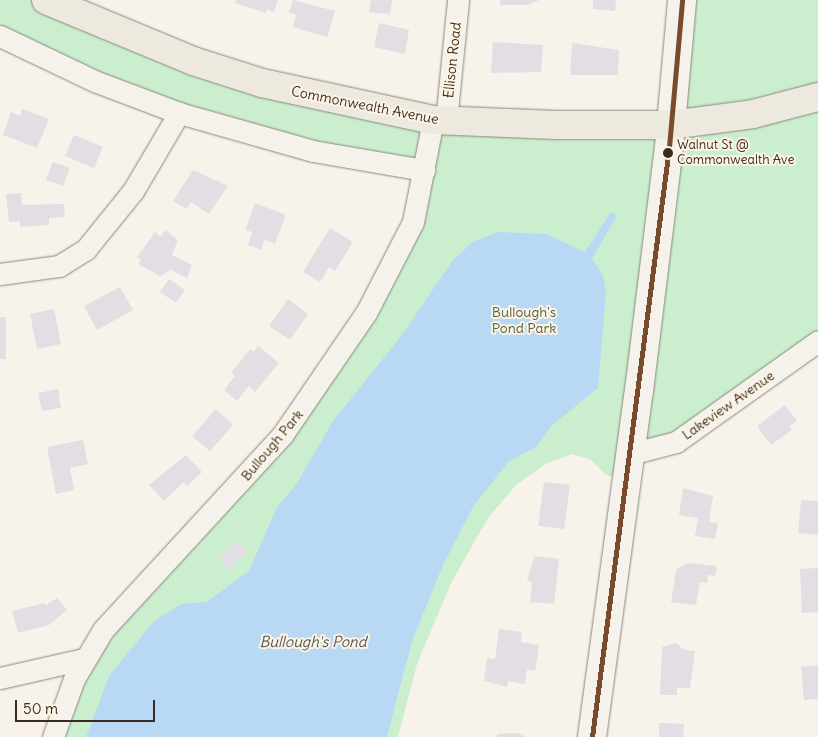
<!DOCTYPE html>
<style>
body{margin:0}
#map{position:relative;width:818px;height:737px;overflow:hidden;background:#f7f3ea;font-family:Delius,sans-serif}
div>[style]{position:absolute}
.green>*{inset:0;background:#cbefce}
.water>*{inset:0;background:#b9d8f4}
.building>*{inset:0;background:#e2dee3}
.roads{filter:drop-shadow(0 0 1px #8b867f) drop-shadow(0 0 1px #8b867f)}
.minor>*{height:21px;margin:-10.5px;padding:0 10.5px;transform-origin:10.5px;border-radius:10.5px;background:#f5f2ec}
.secondary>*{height:28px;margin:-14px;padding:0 14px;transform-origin:14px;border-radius:14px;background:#f5f2ec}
.primary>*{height:28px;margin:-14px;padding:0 14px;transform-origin:14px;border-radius:14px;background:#eee9de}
.bus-1>*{height:5px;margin:-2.5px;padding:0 2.5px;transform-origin:2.5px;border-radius:2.5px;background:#7a4b2a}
.dots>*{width:14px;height:14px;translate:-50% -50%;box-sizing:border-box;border:2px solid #fcf5e5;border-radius:50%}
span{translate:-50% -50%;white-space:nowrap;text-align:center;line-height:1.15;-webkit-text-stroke:4px #fcf5e5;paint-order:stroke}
.bus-label{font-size:13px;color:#3b2a1e}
.left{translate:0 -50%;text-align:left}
.street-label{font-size:14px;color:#3b2a1e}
.park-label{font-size:14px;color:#565a44}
.water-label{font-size:15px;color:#545255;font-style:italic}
.scale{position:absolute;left:15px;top:700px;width:140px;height:22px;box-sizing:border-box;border:2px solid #3b2a1e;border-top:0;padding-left:6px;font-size:15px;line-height:18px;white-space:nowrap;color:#3b2a1e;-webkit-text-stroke:4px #fcf5e5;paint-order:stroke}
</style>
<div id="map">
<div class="green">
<i style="clip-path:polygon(0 0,46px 0,322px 98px,671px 125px,682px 0,818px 0,818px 341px,676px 442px,631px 454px,627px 480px,606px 475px,590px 459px,572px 454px,546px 464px,516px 485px,488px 518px,451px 583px,417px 664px,398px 737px,53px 737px,74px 679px,214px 513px,366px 313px,424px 171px,244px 134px,0 36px)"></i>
</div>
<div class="water">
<i style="clip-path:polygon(611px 212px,617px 215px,592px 259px,603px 275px,606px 293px,598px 388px,551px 426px,536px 447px,508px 462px,473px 507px,443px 565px,412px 641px,387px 737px,86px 737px,109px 676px,154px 621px,181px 604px,207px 602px,249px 571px,277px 507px,296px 485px,333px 421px,401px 336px,453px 260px,474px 241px,499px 232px,546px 234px,585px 252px)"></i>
</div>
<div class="building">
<i style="clip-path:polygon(236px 0,278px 0,274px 12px,267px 9px,266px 13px,235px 3px)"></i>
<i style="clip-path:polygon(293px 0,335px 11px,327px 37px,293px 27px,296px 15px,289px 12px)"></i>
<i style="clip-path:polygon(371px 0,392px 0,390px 14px,369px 12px)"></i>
<i style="clip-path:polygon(500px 0,539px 0,529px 5px,500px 5px)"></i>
<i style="clip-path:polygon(593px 0,616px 0,615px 11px,593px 9px)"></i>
<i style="clip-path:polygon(379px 23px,409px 30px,405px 54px,374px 47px)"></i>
<i style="clip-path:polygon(493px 42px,543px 45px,541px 72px,491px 73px)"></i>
<i style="clip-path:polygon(572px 43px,619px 50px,618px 75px,570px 75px)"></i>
<i style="clip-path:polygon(22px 109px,49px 119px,37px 148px,3px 135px,11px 112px,20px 116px)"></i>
<i style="clip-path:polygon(74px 135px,103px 147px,94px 168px,65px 156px)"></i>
<i style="clip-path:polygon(53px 162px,70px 168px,63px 186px,46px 180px)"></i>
<i style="clip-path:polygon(193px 170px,228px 186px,209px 214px,191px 202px,186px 209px,173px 201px)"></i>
<i style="clip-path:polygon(21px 193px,22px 205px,64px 204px,65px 217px,49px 218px,49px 225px,20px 227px,20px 221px,9px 222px,6px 194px)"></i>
<i style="clip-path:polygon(255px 203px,286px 215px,275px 244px,264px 240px,261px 250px,248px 245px,252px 232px,245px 230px)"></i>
<i style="clip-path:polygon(330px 228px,353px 242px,335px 271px,329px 267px,320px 282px,303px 272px)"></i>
<i style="clip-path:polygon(165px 230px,178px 240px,172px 255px,192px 265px,187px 278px,171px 270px,160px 276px,138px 264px,141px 261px,137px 257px,155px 232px,160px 237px)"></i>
<i style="clip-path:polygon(169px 279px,185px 290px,176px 303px,160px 292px)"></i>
<i style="clip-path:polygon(120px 287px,133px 310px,97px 330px,84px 306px)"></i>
<i style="clip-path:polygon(288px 299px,308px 314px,290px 340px,269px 326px)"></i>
<i style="clip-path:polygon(54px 309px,61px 344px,37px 349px,30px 314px)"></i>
<i style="clip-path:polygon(0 317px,6px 317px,6px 359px,0 359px)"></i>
<i style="clip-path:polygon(258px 346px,279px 363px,255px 392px,249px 386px,237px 401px,224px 390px,235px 376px,231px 373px,250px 349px,254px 352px)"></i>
<i style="clip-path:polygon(58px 389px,61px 408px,42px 411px,38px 393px)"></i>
<i style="clip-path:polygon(785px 405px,797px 421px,789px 426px,792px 430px,771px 445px,757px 426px)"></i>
<i style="clip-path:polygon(216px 409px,233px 425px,210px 451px,192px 436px)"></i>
<i style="clip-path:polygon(83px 440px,88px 464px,70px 468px,74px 490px,56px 494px,47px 447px)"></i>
<i style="clip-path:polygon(186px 455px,202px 472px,187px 486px,184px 482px,164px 501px,149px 485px)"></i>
<i style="clip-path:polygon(544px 482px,570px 485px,564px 529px,538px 526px)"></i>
<i style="clip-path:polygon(683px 488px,713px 496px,709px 522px,718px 523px,715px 539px,695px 536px,698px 518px,679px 515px)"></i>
<i style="clip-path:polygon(801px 500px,818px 501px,818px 535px,798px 533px)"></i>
<i style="clip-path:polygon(237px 540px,248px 551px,229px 570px,218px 559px)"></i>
<i style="clip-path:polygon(535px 556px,559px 559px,554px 604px,530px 602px,532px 583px,527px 579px)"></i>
<i style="clip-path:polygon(687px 563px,717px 566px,715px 576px,708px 575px,707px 583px,700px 582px,696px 605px,671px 602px,676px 570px)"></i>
<i style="clip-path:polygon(818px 568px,818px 612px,802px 613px,800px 569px)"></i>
<i style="clip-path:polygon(57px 598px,67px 610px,49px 625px,18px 633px,12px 611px,45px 603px,45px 606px)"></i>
<i style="clip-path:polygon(499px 629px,522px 632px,521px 642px,539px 645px,535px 671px,527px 670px,525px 684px,508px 681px,507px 687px,484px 681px,487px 658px,495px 659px)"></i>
<i style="clip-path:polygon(676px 643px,684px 650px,695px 651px,690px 688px,677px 688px,677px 695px,660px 695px,662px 647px)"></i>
<i style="clip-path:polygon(818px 665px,818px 699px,804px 700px,801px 667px)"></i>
<i style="clip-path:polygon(659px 723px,684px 724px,683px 737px,659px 737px)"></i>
<i style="clip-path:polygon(517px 733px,526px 737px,497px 737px,497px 734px)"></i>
</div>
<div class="roads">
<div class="minor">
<i style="left:0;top:36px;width:107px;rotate:25.4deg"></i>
<i style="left:97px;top:82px;width:88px;rotate:20.7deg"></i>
<i style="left:179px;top:113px;width:139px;rotate:15.8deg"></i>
<i style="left:313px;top:151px;width:113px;rotate:9.7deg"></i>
<i style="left:446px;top:121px;width:122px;rotate:-84.3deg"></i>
<i style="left:0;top:274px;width:60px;rotate:-7.7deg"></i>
<i style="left:59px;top:266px;width:32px;rotate:-32deg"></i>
<i style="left:86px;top:249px;width:75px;rotate:-51deg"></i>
<i style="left:133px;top:191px;width:91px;rotate:-59.5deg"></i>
<i style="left:630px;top:454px;width:48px;rotate:-14.6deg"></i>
<i style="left:676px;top:442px;width:174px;rotate:-35.4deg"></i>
<i style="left:0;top:678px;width:86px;rotate:-12.7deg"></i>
<i style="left:53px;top:737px;width:62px;rotate:-70.1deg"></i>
<i style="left:74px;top:679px;width:57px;rotate:-59.4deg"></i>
<i style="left:103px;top:630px;width:266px;rotate:-47.4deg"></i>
<i style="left:283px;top:434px;width:147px;rotate:-55.6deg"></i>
<i style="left:366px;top:313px;width:102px;rotate:-62.7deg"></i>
<i style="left:413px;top:222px;width:104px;rotate:-78.9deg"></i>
</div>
<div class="secondary">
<i style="left:592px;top:737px;width:349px;rotate:-82.3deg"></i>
<i style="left:639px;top:391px;width:246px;rotate:-83deg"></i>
<i style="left:669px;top:147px;width:148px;rotate:-84.9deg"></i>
</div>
<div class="primary">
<i style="left:46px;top:0;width:159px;rotate:22.5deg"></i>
<i style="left:193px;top:61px;width:72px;rotate:17.7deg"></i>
<i style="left:262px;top:83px;width:175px;rotate:12.2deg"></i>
<i style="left:433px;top:120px;width:123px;rotate:2.3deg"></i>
<i style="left:556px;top:125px;width:116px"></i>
<i style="left:672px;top:125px;width:82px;rotate:-7.7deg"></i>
<i style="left:753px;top:114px;width:67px;rotate:-14.7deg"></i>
</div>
</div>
<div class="bus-1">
<i style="left:592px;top:737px;width:595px;rotate:-82.56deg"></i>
<i style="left:669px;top:147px;width:148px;rotate:-84.9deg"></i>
</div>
<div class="dots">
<i style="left:668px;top:153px;background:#3b2a1e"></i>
</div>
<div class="bus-label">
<span class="left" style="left:677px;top:153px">Walnut St @<br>Commonwealth Ave</span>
</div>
<div class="street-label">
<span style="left:452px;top:60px;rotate:-84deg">Ellison Road</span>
<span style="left:365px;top:105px;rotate:11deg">Commonwealth Avenue</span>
<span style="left:728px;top:405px;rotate:-35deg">Lakeview Avenue</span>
<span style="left:272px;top:445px;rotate:-50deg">Bullough Park</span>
</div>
<div class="park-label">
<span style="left:524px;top:320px">Bullough's<br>Pond Park</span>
</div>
<div class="water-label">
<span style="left:313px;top:642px">Bullough's Pond</span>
</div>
<div class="scale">50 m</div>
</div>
